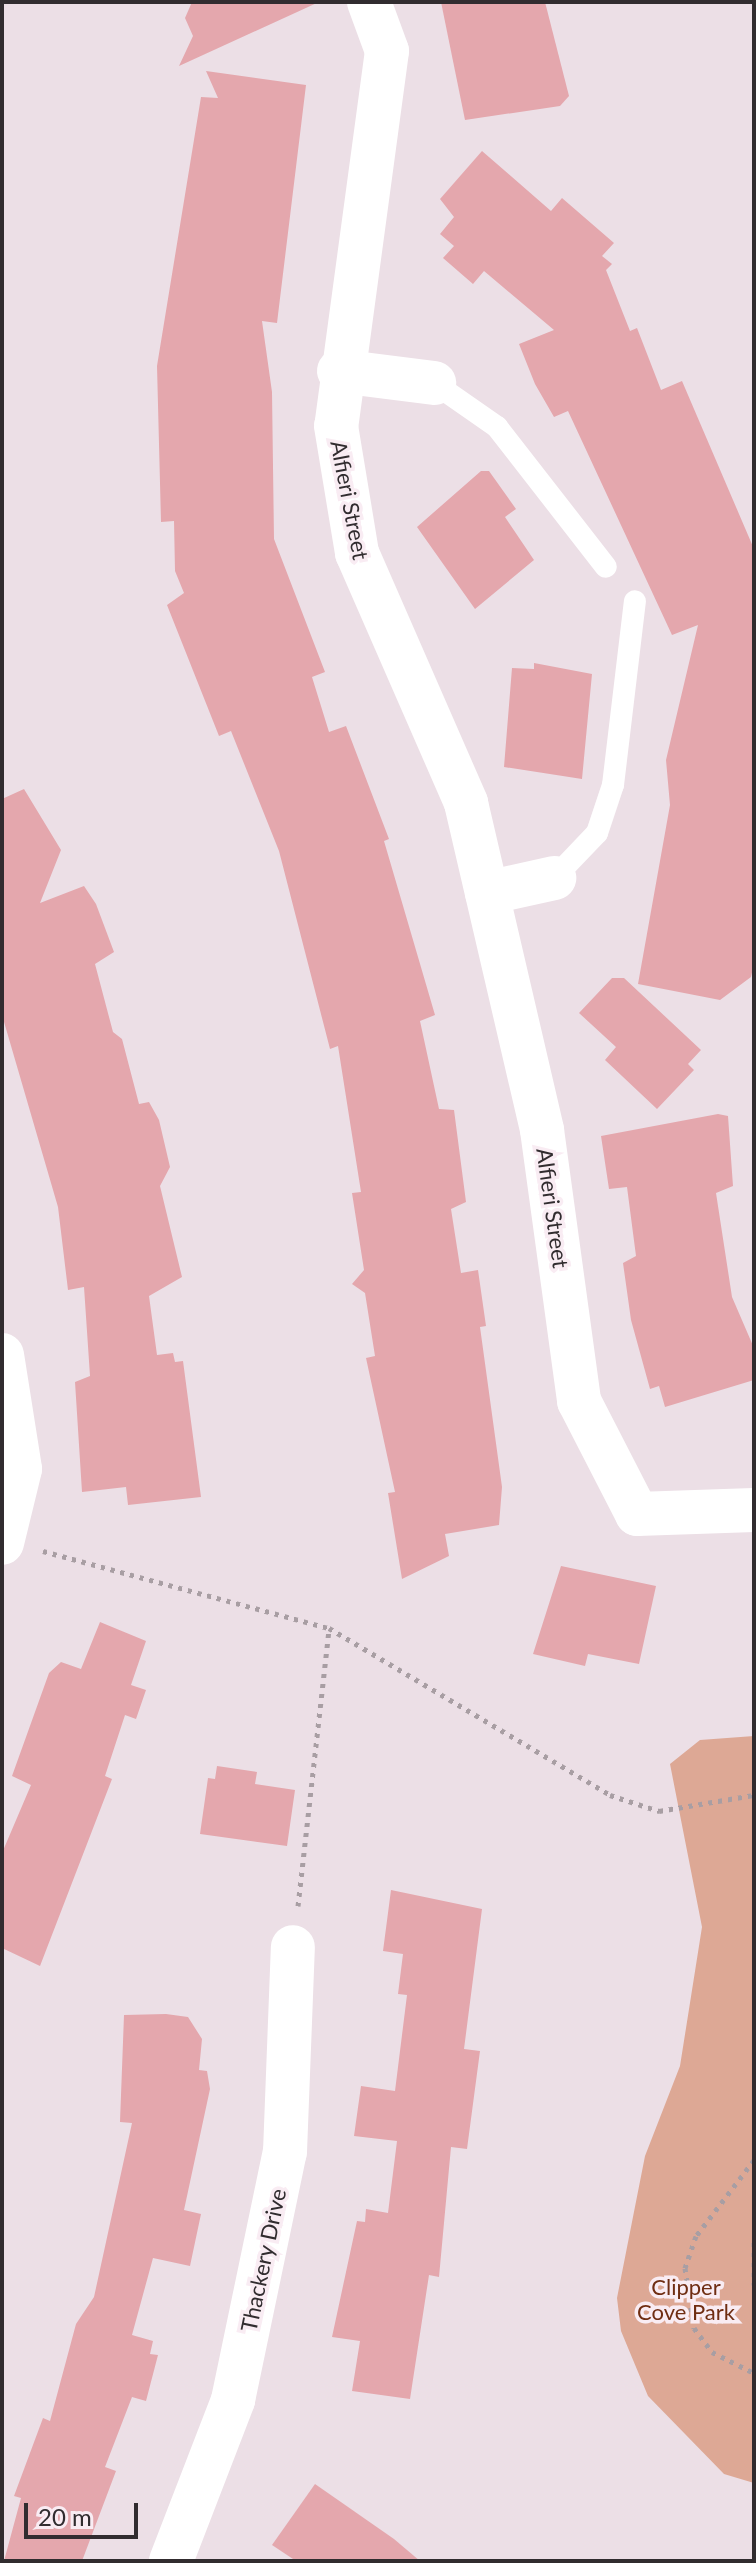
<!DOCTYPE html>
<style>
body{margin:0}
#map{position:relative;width:756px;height:2563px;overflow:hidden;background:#ecdfe6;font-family:Lato,sans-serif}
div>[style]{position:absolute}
.green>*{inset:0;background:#dda895}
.building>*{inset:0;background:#e4a7ad}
.path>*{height:5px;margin-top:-2.5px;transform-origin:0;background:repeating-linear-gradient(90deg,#a89ea3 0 4px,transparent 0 10px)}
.service>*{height:22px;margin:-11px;padding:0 11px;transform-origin:11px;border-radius:11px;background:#fff}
.minor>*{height:44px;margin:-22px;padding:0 22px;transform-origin:22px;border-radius:22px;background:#fff}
span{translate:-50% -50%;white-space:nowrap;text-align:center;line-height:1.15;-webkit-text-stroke:7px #f9ecf3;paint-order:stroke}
.street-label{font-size:22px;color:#312c2f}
.park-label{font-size:22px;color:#6f2d12}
.frame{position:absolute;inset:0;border:4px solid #312c2f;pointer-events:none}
.scale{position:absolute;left:24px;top:2503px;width:114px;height:36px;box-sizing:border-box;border:4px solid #312c2f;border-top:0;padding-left:10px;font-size:24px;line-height:28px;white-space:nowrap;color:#312c2f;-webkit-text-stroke:6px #f9ecf3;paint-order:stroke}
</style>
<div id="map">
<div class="green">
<i style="clip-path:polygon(754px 1736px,754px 2483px,724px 2474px,648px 2396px,621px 2331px,617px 2298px,645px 2156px,680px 2066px,702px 1927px,670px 1764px,700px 1740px)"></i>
</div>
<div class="building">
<i style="clip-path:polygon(192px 2px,319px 2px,179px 66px,193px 36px,185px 18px)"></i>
<i style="clip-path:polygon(441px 2px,545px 2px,569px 96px,560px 106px,465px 120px)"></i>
<i style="clip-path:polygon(206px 71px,306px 85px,277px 323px,262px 321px,272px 392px,274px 539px,325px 672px,312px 677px,329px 732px,346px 726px,389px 839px,384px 841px,435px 1015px,420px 1021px,439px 1109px,454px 1110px,466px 1202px,451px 1209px,461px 1273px,478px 1270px,486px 1326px,480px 1327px,502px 1487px,499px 1525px,445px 1534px,449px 1556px,402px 1579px,388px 1493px,395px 1492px,366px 1358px,375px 1356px,365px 1293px,352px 1284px,364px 1270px,352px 1193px,361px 1192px,338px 1046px,330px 1049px,279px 851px,231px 731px,219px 736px,167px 605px,184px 593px,175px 571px,174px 521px,161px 522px,157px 366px,201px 97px,218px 98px)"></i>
<i style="clip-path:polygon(482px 151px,551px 211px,562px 198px,614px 243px,602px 256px,612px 264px,606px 270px,630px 331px,637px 328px,661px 390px,682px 381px,754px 549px,754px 963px,751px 977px,720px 1000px,638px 984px,670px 805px,666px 760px,698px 625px,672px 635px,568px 411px,554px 417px,535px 384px,519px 344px,554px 330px,484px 271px,473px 284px,443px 258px,454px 246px,440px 234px,454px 217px,440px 199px)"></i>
<i style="clip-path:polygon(481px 471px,489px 471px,516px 509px,505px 517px,534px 560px,475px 609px,417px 527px)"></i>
<i style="clip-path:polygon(534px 663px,592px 674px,582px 779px,504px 767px,512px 668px,534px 669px)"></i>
<i style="clip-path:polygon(24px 789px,61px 850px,40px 903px,84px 886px,96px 904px,114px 952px,95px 964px,113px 1032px,122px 1039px,139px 1104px,149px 1102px,159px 1120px,170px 1167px,160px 1186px,182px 1277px,149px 1296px,157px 1355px,173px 1353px,175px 1362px,183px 1361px,201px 1497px,128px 1505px,126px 1487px,82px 1492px,75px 1382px,90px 1376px,84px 1287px,68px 1290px,58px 1207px,2px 1015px,2px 799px)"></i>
<i style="clip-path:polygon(612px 978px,624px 978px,701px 1050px,688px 1064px,694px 1070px,657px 1109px,605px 1060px,616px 1047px,579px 1013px)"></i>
<i style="clip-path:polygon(718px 1114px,728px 1116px,733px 1186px,716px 1193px,732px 1297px,754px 1348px,754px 1380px,665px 1407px,659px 1386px,650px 1389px,631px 1320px,623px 1263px,636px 1256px,627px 1187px,609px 1189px,601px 1136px)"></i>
<i style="clip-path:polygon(561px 1566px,656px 1586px,639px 1664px,588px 1654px,585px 1666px,533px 1654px)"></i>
<i style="clip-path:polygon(100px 1622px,146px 1641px,131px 1685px,146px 1690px,136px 1719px,125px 1715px,105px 1776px,112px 1779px,40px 1966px,2px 1948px,2px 1853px,31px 1785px,12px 1776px,49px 1673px,61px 1662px,81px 1669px)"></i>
<i style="clip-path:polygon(217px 1766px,257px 1772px,255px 1784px,295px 1790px,287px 1846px,200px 1834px,208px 1778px,215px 1779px)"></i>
<i style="clip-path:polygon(391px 1890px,482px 1909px,464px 2049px,480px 2051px,467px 2149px,451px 2147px,439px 2277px,429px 2275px,410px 2399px,352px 2391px,360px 2341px,332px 2337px,357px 2221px,365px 2222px,366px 2209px,388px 2213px,397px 2141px,354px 2136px,361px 2086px,395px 2091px,407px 1995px,398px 1994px,403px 1954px,383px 1951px)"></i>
<i style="clip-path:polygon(166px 2014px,188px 2017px,202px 2039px,199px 2070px,207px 2071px,210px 2089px,184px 2210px,201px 2214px,190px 2266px,153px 2258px,132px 2335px,153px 2341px,150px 2354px,158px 2355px,146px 2401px,132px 2397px,105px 2467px,116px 2471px,82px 2561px,4px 2561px,21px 2498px,14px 2496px,43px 2418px,50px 2421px,76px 2324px,94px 2297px,132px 2123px,120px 2122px,124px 2015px)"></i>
<i style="clip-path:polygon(315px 2484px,394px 2539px,420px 2561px,296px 2561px,272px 2545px)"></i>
</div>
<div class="path">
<i style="left:43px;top:1551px;width:296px;rotate:15.1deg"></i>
<i style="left:329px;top:1628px;width:327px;rotate:30.7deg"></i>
<i style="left:610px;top:1795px;width:52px;rotate:18.1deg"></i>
<i style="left:659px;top:1811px;width:96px;rotate:-9.6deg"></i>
<i style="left:298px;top:1906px;width:280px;rotate:-83.6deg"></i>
<i style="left:754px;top:2160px;width:96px;rotate:127.3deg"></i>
<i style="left:696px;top:2236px;width:34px;rotate:109deg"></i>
<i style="left:685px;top:2268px;width:61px;rotate:81.5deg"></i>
<i style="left:694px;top:2328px;width:30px;rotate:53deg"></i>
<i style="left:712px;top:2352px;width:47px;rotate:26.6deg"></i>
<i style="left:754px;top:2242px;width:43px;rotate:90deg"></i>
</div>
<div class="service">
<i style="left:434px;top:383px;width:77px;rotate:34.9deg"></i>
<i style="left:497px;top:427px;width:177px;rotate:52.1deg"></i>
<i style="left:554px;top:878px;width:62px;rotate:-46.3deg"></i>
<i style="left:597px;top:833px;width:51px;rotate:-71.6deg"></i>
<i style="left:613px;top:785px;width:185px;rotate:-83.2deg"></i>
</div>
<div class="minor">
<i style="left:369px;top:2px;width:52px;rotate:69.8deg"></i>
<i style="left:387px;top:51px;width:378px;rotate:97.7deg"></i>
<i style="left:336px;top:426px;width:129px;rotate:80.6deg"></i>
<i style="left:357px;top:553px;width:273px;rotate:66.4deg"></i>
<i style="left:466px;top:803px;width:336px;rotate:76.9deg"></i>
<i style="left:542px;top:1130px;width:274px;rotate:82.2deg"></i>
<i style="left:579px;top:1401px;width:127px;rotate:62.8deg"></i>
<i style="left:637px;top:1514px;width:117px;rotate:-2deg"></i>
<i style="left:339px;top:371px;width:96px;rotate:7.2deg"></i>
<i style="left:487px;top:893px;width:69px;rotate:-12.6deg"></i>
<i style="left:2px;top:1355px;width:115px;rotate:81deg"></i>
<i style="left:20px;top:1469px;width:76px;rotate:103.7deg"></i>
<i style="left:171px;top:2561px;width:173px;rotate:-68.9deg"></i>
<i style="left:233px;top:2400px;width:253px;rotate:-78.2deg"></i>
<i style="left:285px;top:2152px;width:205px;rotate:-87.8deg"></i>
</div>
<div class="street-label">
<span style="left:350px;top:500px;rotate:79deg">Alfieri Street</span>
<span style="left:553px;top:1208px;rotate:82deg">Alfieri Street</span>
<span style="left:263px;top:2260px;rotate:-78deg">Thackery Drive</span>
</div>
<div class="park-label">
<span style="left:686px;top:2299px">Clipper<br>Cove Park</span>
</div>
<div class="frame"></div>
<div class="scale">20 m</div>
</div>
